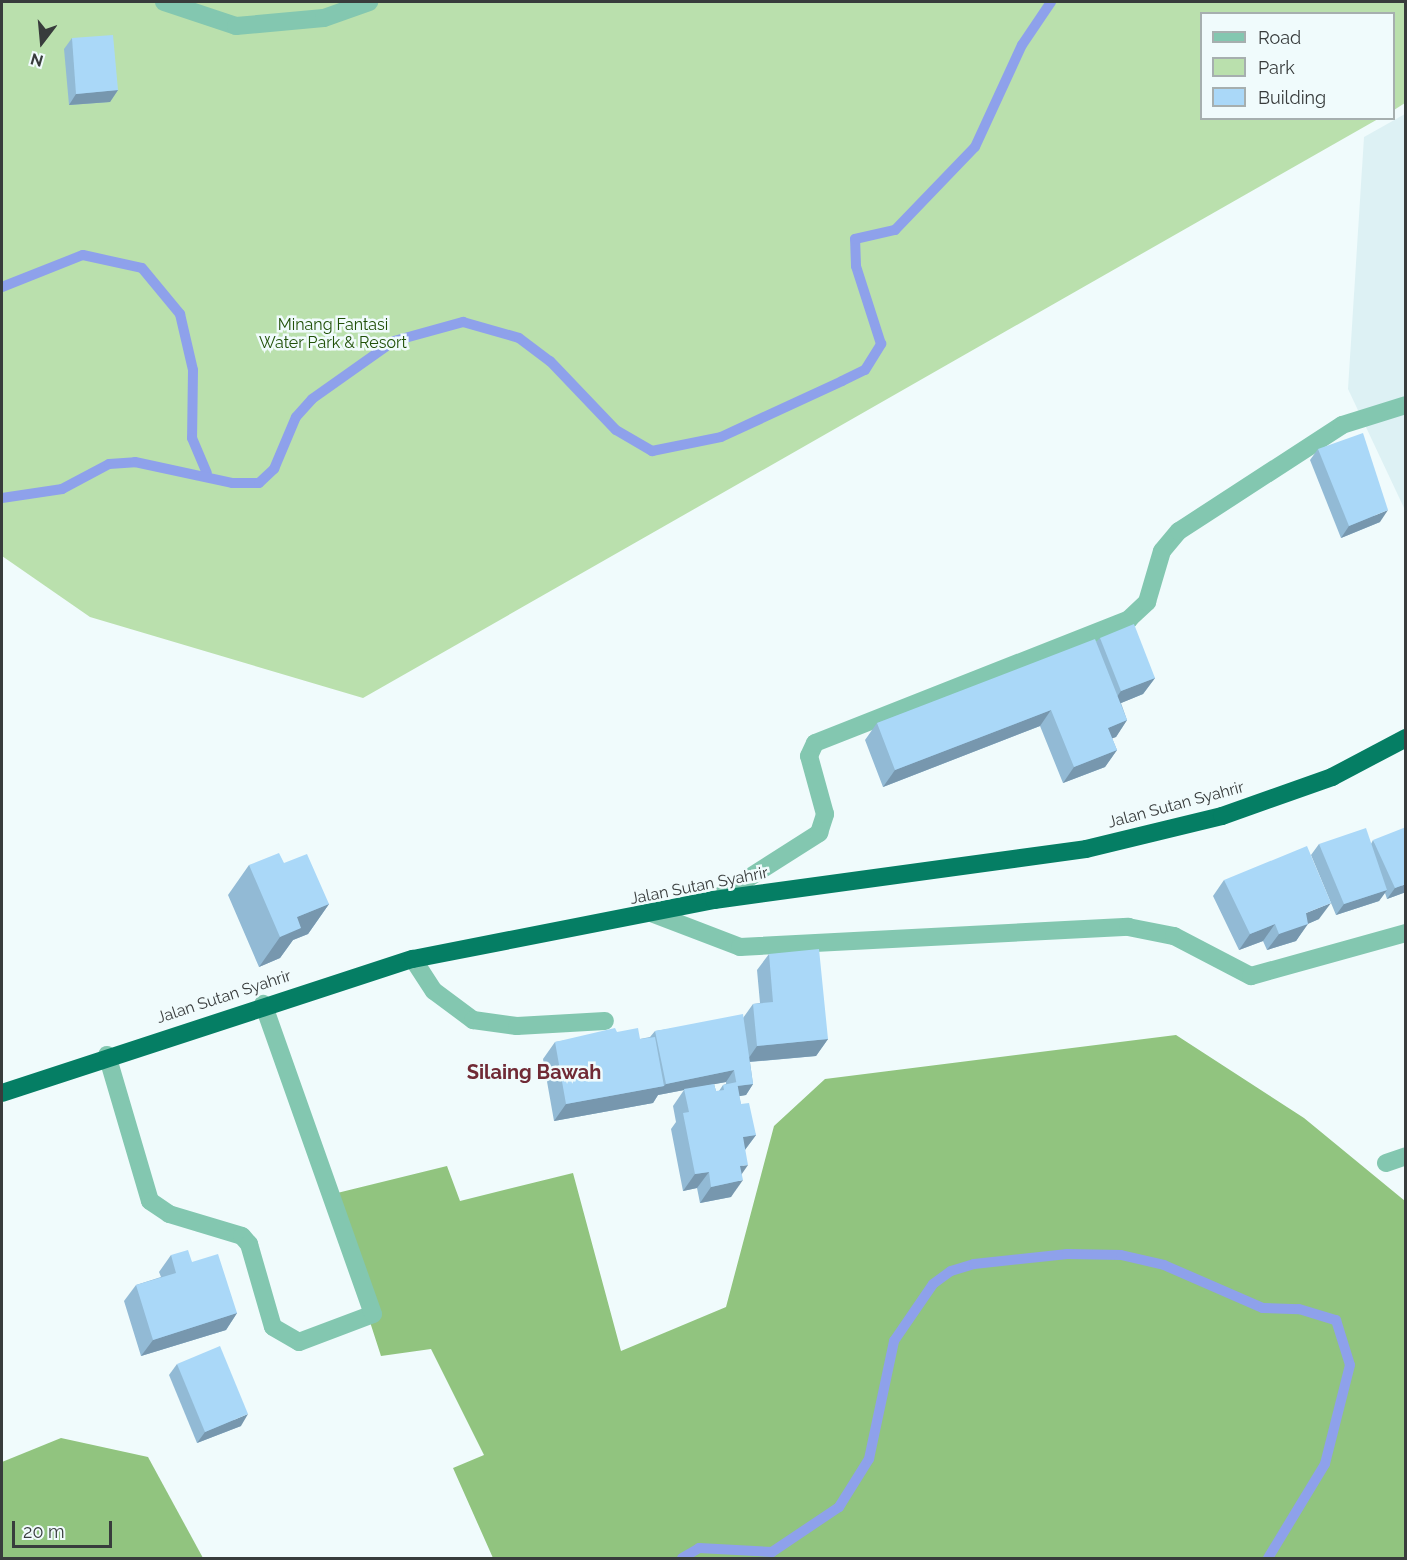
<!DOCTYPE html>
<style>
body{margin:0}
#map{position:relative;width:1407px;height:1560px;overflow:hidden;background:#f0fbfc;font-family:Raleway,sans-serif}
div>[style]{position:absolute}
.built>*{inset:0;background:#ddf1f4}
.green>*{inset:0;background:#bae0ad}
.forest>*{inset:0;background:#91c47f}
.stream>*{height:10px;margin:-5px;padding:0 5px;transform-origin:5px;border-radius:5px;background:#8ea1eb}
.minor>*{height:18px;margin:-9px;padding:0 9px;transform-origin:9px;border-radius:9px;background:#83c7b0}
.highway>*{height:18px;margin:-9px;padding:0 9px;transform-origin:9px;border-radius:9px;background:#057e64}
.wall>*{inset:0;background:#92bad5}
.shaded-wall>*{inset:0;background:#7797ae}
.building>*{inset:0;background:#aad8f8}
span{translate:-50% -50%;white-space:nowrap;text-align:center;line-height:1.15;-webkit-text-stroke:5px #f0fbfc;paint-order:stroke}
.park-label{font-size:16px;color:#205008}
.street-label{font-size:16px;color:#383c3c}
.quarter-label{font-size:20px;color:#702a35;font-weight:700}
.frame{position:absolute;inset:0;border:3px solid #383c3c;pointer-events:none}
.legend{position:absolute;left:1200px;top:12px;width:195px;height:108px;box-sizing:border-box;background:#f0fbfc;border:2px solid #a6afaf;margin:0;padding:8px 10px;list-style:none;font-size:18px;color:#383c3c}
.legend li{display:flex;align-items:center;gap:12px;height:30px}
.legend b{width:30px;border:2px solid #a6afaf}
.north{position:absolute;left:12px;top:12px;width:60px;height:60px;-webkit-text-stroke:4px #f0fbfc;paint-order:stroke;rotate:196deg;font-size:16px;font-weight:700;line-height:24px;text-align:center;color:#383c3c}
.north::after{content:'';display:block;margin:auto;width:21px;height:27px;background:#383c3c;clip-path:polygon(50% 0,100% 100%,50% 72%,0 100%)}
.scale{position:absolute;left:12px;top:1521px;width:100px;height:27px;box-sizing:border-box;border:3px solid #383c3c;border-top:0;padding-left:8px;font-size:18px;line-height:21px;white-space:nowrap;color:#383c3c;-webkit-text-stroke:4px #f0fbfc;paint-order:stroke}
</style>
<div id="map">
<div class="built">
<i style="clip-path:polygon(1405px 114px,1405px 510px,1348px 389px,1364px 137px)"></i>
</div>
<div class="green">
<i style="clip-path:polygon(2px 2px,1405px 2px,1405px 103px,1394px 110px,1394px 14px,1202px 14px,1202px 118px,1378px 119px,363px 698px,90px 617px,2px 556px)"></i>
</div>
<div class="forest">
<i style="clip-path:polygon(1176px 1035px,1304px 1118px,1405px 1201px,1405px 1558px,493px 1558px,453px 1468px,484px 1455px,431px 1349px,381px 1356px,329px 1195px,447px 1166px,460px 1201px,573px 1173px,621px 1351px,726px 1307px,774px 1126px,825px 1079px)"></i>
<i style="clip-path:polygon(61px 1438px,148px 1457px,203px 1558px,2px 1558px,2px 1462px)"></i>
</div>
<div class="stream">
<i style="left:2px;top:287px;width:87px;rotate:-21.6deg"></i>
<i style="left:83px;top:255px;width:60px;rotate:12.4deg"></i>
<i style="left:142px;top:268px;width:60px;rotate:50.4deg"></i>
<i style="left:180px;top:314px;width:57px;rotate:76.9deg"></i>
<i style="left:193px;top:370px;width:68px;rotate:90.8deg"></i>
<i style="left:192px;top:438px;width:38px;rotate:67deg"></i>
<i style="left:2px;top:498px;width:61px;rotate:-8.5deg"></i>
<i style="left:62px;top:489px;width:53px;rotate:-28deg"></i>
<i style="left:109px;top:464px;width:26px;rotate:-4deg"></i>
<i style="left:135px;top:462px;width:99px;rotate:12.2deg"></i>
<i style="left:232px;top:483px;width:27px"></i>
<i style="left:259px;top:483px;width:21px;rotate:-43deg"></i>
<i style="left:274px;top:469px;width:56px;rotate:-67.1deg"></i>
<i style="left:296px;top:417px;width:24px;rotate:-48deg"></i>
<i style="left:312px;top:399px;width:100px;rotate:-35.3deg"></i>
<i style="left:394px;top:341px;width:72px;rotate:-15.4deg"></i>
<i style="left:463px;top:322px;width:58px;rotate:15.9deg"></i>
<i style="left:519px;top:338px;width:39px;rotate:37deg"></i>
<i style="left:550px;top:361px;width:95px;rotate:46.3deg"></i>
<i style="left:616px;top:430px;width:42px;rotate:30.3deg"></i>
<i style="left:652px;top:451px;width:70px;rotate:-11.5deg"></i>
<i style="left:721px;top:437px;width:133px;rotate:-24.8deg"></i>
<i style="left:842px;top:381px;width:25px;rotate:-26deg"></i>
<i style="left:865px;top:370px;width:31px;rotate:-58deg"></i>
<i style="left:881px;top:344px;width:82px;rotate:-107.8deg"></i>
<i style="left:856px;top:266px;width:27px;rotate:-92deg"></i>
<i style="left:855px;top:239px;width:41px;rotate:-12.7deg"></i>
<i style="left:895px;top:230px;width:115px;rotate:-46.1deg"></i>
<i style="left:975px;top:147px;width:112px;rotate:-65.3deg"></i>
<i style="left:1022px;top:45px;width:52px;rotate:-56deg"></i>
<i style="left:682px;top:1558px;width:20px;rotate:-30deg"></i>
<i style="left:699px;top:1548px;width:73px;rotate:3.1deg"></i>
<i style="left:772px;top:1552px;width:81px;rotate:-33.9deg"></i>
<i style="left:839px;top:1507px;width:57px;rotate:-58deg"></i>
<i style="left:869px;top:1459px;width:121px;rotate:-78deg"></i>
<i style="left:894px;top:1341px;width:69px;rotate:-55.6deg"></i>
<i style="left:933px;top:1284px;width:22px;rotate:-36deg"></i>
<i style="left:951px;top:1271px;width:24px;rotate:-17deg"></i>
<i style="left:974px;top:1264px;width:94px;rotate:-6.1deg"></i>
<i style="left:1067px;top:1254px;width:54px;rotate:1.1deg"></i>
<i style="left:1121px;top:1255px;width:44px;rotate:13.1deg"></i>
<i style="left:1164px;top:1265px;width:108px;rotate:23.5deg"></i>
<i style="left:1263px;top:1308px;width:36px;rotate:2deg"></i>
<i style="left:1299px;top:1309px;width:39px;rotate:17deg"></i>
<i style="left:1336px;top:1320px;width:47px;rotate:72.7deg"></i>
<i style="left:1350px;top:1365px;width:102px;rotate:104.2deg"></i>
<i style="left:1325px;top:1464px;width:110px;rotate:121.2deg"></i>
</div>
<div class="minor">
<i style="left:164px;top:2px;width:76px;rotate:18.4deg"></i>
<i style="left:236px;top:26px;width:88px;rotate:-5.2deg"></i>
<i style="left:324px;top:18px;width:48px;rotate:-19.6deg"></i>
<i style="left:714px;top:900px;width:125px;rotate:-32.5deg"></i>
<i style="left:819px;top:833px;width:20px;rotate:-72deg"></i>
<i style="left:825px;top:814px;width:60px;rotate:-105.4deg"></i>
<i style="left:809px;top:756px;width:14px;rotate:-65deg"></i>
<i style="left:815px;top:743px;width:338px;rotate:-21.5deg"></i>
<i style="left:1129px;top:619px;width:25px;rotate:-43deg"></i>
<i style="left:1147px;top:602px;width:53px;rotate:-73.6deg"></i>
<i style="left:1162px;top:551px;width:26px;rotate:-50deg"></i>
<i style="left:1179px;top:531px;width:194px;rotate:-33deg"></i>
<i style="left:1342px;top:425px;width:67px;rotate:-17.4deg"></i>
<i style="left:654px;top:914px;width:92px;rotate:21deg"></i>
<i style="left:740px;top:947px;width:389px;rotate:-3deg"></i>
<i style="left:1128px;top:927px;width:47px;rotate:11.1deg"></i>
<i style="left:1174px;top:936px;width:87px;rotate:27.5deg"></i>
<i style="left:1251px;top:976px;width:161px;rotate:-15.5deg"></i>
<i style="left:413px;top:959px;width:38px;rotate:57deg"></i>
<i style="left:434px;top:991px;width:49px;rotate:36.6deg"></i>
<i style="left:473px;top:1020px;width:44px;rotate:7.8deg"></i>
<i style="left:517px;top:1026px;width:88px;rotate:-3.3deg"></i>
<i style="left:107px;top:1055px;width:152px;rotate:73.6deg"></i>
<i style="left:150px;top:1201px;width:23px;rotate:34deg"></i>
<i style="left:169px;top:1214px;width:76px;rotate:16.8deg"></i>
<i style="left:242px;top:1236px;width:11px;rotate:49deg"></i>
<i style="left:249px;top:1244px;width:86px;rotate:73.9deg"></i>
<i style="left:273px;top:1327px;width:30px;rotate:30deg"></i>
<i style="left:299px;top:1342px;width:79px;rotate:-20.7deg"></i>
<i style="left:373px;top:1314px;width:329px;rotate:-109.5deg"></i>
<i style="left:1386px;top:1163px;width:21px;rotate:-19deg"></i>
</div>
<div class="highway">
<i style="left:2px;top:1093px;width:432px;rotate:-18.1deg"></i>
<i style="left:413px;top:959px;width:307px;rotate:-11.1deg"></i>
<i style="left:714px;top:900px;width:375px;rotate:-7.8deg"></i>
<i style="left:1086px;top:849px;width:140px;rotate:-13.6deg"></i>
<i style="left:1222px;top:816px;width:117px;rotate:-19.5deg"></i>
<i style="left:1332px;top:777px;width:84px;rotate:-27.8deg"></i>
</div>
<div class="wall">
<i style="clip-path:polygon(72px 38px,118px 90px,110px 102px,69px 105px,64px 49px)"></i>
<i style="clip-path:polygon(1318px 449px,1380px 522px,1341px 538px,1310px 460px)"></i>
<i style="clip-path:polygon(1100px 638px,1155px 678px,1143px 694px,1121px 703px,1127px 720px,1116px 737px,1112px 738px,1117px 750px,1105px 767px,1063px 783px,1040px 726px,883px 787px,865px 740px,877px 723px,1096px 642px)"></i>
<i style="clip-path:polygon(1373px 840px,1406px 892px,1387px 899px,1385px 893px,1379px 901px,1336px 915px,1311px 855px,1319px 844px,1371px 844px)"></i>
<i style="clip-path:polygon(284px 863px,329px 904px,308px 934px,293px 940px,280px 958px,259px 967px,228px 895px,249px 865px)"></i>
<i style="clip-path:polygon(1224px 880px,1319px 919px,1307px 924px,1296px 941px,1267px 950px,1263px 941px,1239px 950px,1213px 896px)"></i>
<i style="clip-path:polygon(evenodd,769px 954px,828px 1039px,816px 1056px,750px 1062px,753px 1084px,746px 1095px,739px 1096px,741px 1104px,756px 1135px,745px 1150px,741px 1175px,731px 1197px,700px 1203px,697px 1188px,683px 1191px,671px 1129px,676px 1122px,673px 1106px,684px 1090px,658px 1095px,653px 1103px,554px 1121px,543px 1059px,555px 1042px,617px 1032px,640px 1039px,650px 1037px,655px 1031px,743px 1018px,753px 1004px,760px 1003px,757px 970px,769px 954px,726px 1082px,726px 1084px,723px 1085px,719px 1091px,716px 1091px,714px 1084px,726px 1082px)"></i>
<i style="clip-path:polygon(171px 1255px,192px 1262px,237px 1313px,226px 1330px,141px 1356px,124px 1301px,136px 1285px,161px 1277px,159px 1272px)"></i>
<i style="clip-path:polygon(177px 1364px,241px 1426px,197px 1443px,169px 1375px)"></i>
</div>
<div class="shaded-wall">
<i style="clip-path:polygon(118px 90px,110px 102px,69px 105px,76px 94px)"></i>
<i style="clip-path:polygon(1388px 510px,1380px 522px,1341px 538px,1349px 526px)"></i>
<i style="clip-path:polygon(1155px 678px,1143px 694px,1109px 708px,1121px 691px)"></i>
<i style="clip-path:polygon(1051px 710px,1040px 726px,883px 787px,895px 770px)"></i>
<i style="clip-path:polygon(1127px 720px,1116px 737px,1097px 744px,1108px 728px)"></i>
<i style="clip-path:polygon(1117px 750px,1105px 767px,1063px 783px,1074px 767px)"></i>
<i style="clip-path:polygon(1406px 884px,1406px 892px,1387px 899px,1395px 888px)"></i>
<i style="clip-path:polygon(1387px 890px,1379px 901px,1336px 915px,1344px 904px)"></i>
<i style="clip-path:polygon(1331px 903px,1319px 919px,1301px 927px,1308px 924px,1296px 941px,1267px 950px,1279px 934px,1306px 913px)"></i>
<i style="clip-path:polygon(329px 904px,308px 934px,293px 940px,280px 958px,259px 967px,280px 937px,297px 917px)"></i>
<i style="clip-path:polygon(1275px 924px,1263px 941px,1239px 950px,1250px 934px)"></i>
<i style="clip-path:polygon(828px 1039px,816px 1056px,746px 1062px,757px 1046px)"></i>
<i style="clip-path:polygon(734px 1070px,726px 1082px,658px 1095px,653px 1103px,554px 1121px,566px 1104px,664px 1086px,666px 1084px)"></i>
<i style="clip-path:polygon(753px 1084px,746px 1095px,729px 1098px,737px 1086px)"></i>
<i style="clip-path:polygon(756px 1135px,744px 1151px,743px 1137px)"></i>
<i style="clip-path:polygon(748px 1165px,737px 1181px,740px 1166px)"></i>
<i style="clip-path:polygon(709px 1172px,697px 1188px,683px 1191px,695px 1174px)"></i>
<i style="clip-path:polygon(743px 1180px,731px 1197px,700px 1203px,711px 1187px)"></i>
<i style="clip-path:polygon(237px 1313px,226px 1330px,141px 1356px,153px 1340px)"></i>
<i style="clip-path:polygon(248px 1414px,241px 1426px,197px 1443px,205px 1432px)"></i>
</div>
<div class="building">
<i style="clip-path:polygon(113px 35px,118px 90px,76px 94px,72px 38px)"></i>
<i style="clip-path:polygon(1363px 433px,1388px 510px,1349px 526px,1318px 449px)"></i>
<i style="clip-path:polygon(1134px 624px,1155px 678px,1121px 691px,1100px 638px)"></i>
<i style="clip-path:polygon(1095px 639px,1127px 720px,1108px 728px,1117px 750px,1074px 767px,1051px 710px,895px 770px,877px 723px)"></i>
<i style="clip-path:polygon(1406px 827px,1406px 884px,1395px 888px,1373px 840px)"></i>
<i style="clip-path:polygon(1366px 828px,1387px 890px,1344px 904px,1319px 844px)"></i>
<i style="clip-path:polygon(1307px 846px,1331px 903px,1306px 913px,1308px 924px,1279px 934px,1275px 924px,1250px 934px,1224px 880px)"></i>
<i style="clip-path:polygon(279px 853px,284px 863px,307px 854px,329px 904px,297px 917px,301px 928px,280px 937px,249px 865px)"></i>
<i style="clip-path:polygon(819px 949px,828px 1039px,757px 1046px,753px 1004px,773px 1002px,769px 954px)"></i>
<i style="clip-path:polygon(743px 1014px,753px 1084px,737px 1086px,734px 1070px,666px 1084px,655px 1031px)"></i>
<i style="clip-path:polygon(615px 1028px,617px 1032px,638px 1028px,640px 1039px,655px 1037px,664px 1086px,566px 1104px,555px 1042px)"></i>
<i style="clip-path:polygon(737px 1082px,741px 1104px,749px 1103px,756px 1135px,743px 1137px,748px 1165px,740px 1166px,743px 1180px,711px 1187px,709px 1172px,695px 1174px,683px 1113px,689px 1112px,684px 1089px,714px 1084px,716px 1091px,724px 1090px,723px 1085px)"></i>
<i style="clip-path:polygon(188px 1250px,192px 1262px,218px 1254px,237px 1313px,153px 1340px,136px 1285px,176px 1273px,171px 1255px)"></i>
<i style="clip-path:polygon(220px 1346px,248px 1414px,205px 1432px,177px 1364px)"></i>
</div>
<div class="park-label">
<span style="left:333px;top:334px">Minang Fantasi<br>Water Park &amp; Resort</span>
</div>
<div class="street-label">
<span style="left:1176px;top:805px;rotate:-15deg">Jalan Sutan Syahrir</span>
<span style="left:699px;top:886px;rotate:-11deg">Jalan Sutan Syahrir</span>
<span style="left:224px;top:997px;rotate:-18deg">Jalan Sutan Syahrir</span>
</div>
<div class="quarter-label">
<span style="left:534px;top:1072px">Silaing Bawah</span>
</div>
<div class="frame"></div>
<ul class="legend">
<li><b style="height:8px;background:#83c7b0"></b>Road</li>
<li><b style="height:16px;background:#bae0ad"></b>Park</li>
<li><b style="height:16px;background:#aad8f8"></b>Building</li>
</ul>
<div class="north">N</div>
<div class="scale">20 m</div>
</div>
